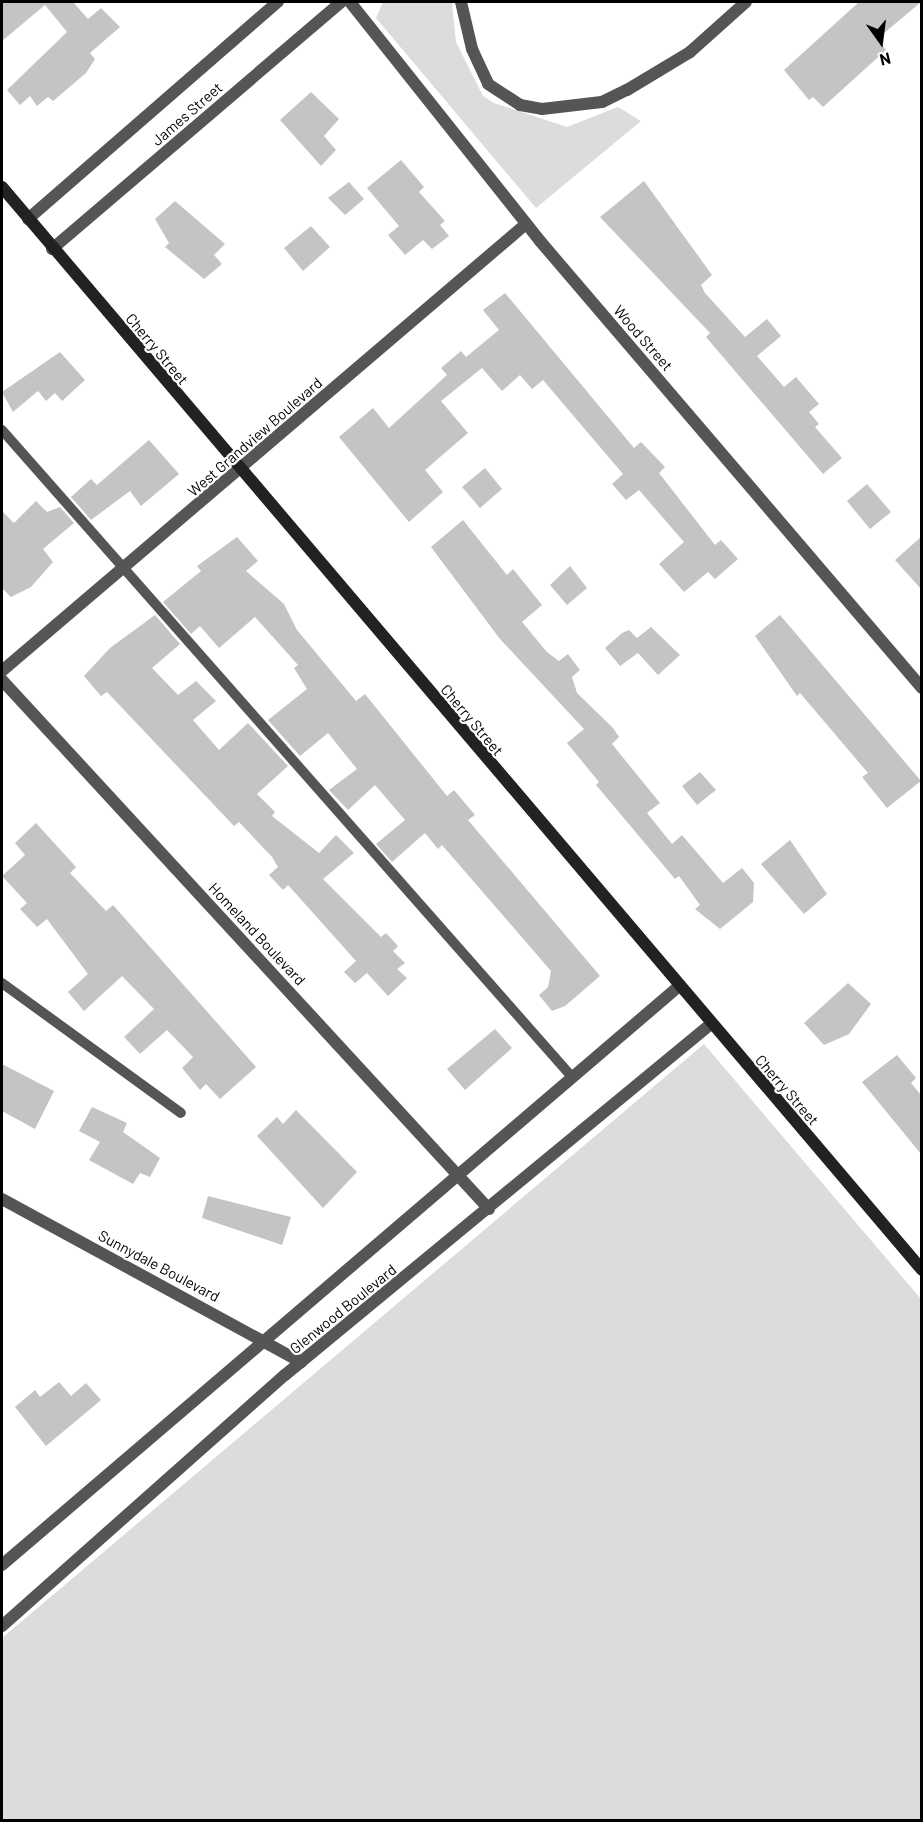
<!DOCTYPE html>
<style>
body{margin:0}
#map{position:relative;width:923px;height:1822px;overflow:hidden;background:#fff;font-family:Barlow,sans-serif}
div>[style]{position:absolute}
.green>*{inset:0;background:#dcdcdc}
.building>*{inset:0;background:#c4c4c4}
.lane>*{height:10px;margin:-5px;padding:0 5px;transform-origin:5px;border-radius:5px;background:#555}
.street>*{height:12px;margin:-6px;padding:0 6px;transform-origin:6px;border-radius:6px;background:#555}
.secondary>*{height:12px;margin:-6px;padding:0 6px;transform-origin:6px;border-radius:6px;background:#222}
span{translate:-50% -50%;white-space:nowrap;text-align:center;line-height:1.15;-webkit-text-stroke:4.5px #fff;paint-order:stroke}
.street-label{font-size:15px;color:#000}
.frame{position:absolute;inset:0;border:3px solid #000;pointer-events:none}
.north{position:absolute;left:851px;top:12px;width:60px;height:60px;-webkit-text-stroke:4px #fff;paint-order:stroke;rotate:166deg;font-size:16px;font-weight:700;line-height:24px;text-align:center;color:#000}
.north::after{content:'';display:block;margin:auto;width:21px;height:27px;background:#000;clip-path:polygon(50% 0,100% 100%,50% 72%,0 100%)}
</style>
<div id="map">
<div class="green">
<i style="clip-path:polygon(383px 2px,452px 2px,456px 42px,483px 96px,494px 103px,567px 127px,618px 107px,641px 121px,536px 208px,376px 18px)"></i>
<i style="clip-path:polygon(704px 1044px,921px 1299px,921px 1820px,2px 1820px,2px 1638px)"></i>
</div>
<div class="building">
<i style="clip-path:polygon(2px 2px,73px 2px,88px 19px,101px 8px,120px 27px,90px 53px,95px 59px,86px 73px,53px 101px,48px 97px,37px 106px,30px 96px,20px 105px,7px 90px,67px 32px,45px 5px,2px 41px)"></i>
<i style="clip-path:polygon(859px 2px,921px 2px,877px 39px,886px 50px,823px 107px,813px 97px,809px 100px,784px 70px)"></i>
<i style="clip-path:polygon(311px 92px,339px 119px,324px 136px,336px 150px,321px 166px,280px 120px)"></i>
<i style="clip-path:polygon(401px 160px,424px 187px,419px 192px,445px 221px,440px 225px,449px 236px,432px 249px,423px 240px,405px 255px,388px 235px,399px 226px,367px 188px)"></i>
<i style="clip-path:polygon(644px 181px,712px 275px,701px 285px,705px 293px,745px 337px,767px 319px,781px 336px,757px 356px,784px 387px,796px 377px,819px 404px,809px 412px,819px 424px,815px 427px,842px 458px,823px 474px,706px 337px,710px 333px,600px 217px)"></i>
<i style="clip-path:polygon(349px 182px,364px 199px,345px 215px,328px 198px)"></i>
<i style="clip-path:polygon(175px 201px,225px 244px,214px 255px,222px 264px,204px 279px,165px 247px,169px 243px,155px 219px)"></i>
<i style="clip-path:polygon(311px 226px,330px 247px,303px 271px,284px 248px)"></i>
<i style="clip-path:polygon(505px 293px,634px 448px,641px 442px,665px 467px,659px 473px,715px 545px,721px 540px,738px 559px,715px 579px,708px 572px,684px 592px,659px 564px,684px 542px,639px 490px,626px 500px,612px 484px,623px 474px,543px 380px,532px 389px,520px 375px,502px 391px,482px 368px,441px 401px,468px 433px,425px 470px,443px 492px,409px 522px,339px 437px,373px 408px,389px 428px,447px 375px,441px 368px,461px 351px,466px 357px,499px 330px,483px 310px)"></i>
<i style="clip-path:polygon(60px 352px,85px 380px,62px 401px,55px 393px,46px 401px,38px 391px,13px 412px,2px 392px)"></i>
<i style="clip-path:polygon(149px 440px,179px 474px,141px 506px,130px 491px,91px 520px,71px 497px,91px 479px,97px 485px)"></i>
<i style="clip-path:polygon(485px 468px,502px 489px,480px 508px,462px 487px)"></i>
<i style="clip-path:polygon(867px 484px,891px 512px,870px 529px,847px 501px)"></i>
<i style="clip-path:polygon(36px 501px,47px 512px,60px 507px,74px 523px,43px 549px,53px 562px,31px 587px,11px 597px,2px 588px,2px 511px,14px 523px)"></i>
<i style="clip-path:polygon(463px 520px,507px 575px,513px 569px,542px 605px,522px 622px,547px 652px,559px 661px,568px 654px,580px 670px,572px 677px,577px 693px,613px 728px,619px 737px,612px 744px,660px 803px,647px 813px,672px 844px,682px 835px,723px 883px,742px 868px,754px 883px,753px 902px,720px 929px,695px 909px,700px 905px,679px 876px,675px 879px,596px 785px,599px 782px,567px 743px,584px 729px,500px 639px,431px 547px)"></i>
<i style="clip-path:polygon(237px 537px,258px 561px,246px 571px,284px 604px,297px 630px,356px 701px,365px 694px,447px 796px,454px 790px,475px 815px,468px 820px,600px 976px,565px 1006px,552px 1011px,539px 995px,548px 987px,551px 971px,442px 845px,438px 849px,425px 833px,392px 862px,376px 844px,405px 820px,375px 785px,348px 810px,329px 790px,357px 769px,328px 733px,300px 756px,268px 720px,307px 689px,294px 668px,298px 665px,255px 617px,219px 648px,200px 626px,191px 634px,163px 602px,201px 571px,197px 566px)"></i>
<i style="clip-path:polygon(921px 537px,921px 589px,895px 560px)"></i>
<i style="clip-path:polygon(570px 566px,587px 588px,567px 605px,550px 585px)"></i>
<i style="clip-path:polygon(155px 615px,180px 644px,152px 668px,178px 695px,196px 681px,216px 701px,193px 720px,219px 750px,248px 723px,288px 766px,257px 794px,275px 812px,272px 816px,319px 853px,336px 835px,354px 853px,323px 879px,381px 937px,386px 933px,398px 946px,393px 951px,405px 963px,397px 969px,407px 978px,388px 996px,367px 973px,355px 983px,344px 972px,356px 961px,288px 885px,283px 890px,269px 875px,278px 867px,272px 857px,239px 822px,234px 826px,107px 692px,101px 696px,84px 676px,110px 648px)"></i>
<i style="clip-path:polygon(780px 615px,921px 781px,887px 808px,862px 777px,868px 773px,800px 693px,797px 696px,755px 636px)"></i>
<i style="clip-path:polygon(651px 627px,680px 655px,658px 675px,638px 653px,620px 666px,605px 648px,622px 633px,629px 630px,637px 638px)"></i>
<i style="clip-path:polygon(700px 772px,716px 790px,697px 805px,682px 786px)"></i>
<i style="clip-path:polygon(36px 823px,76px 867px,70px 873px,106px 911px,113px 905px,256px 1067px,220px 1099px,206px 1084px,200px 1090px,182px 1068px,193px 1057px,167px 1030px,140px 1054px,124px 1037px,154px 1009px,122px 976px,84px 1011px,68px 992px,88px 974px,47px 919px,37px 927px,20px 909px,27px 903px,2px 876px,25px 855px,15px 843px)"></i>
<i style="clip-path:polygon(790px 840px,827px 894px,804px 914px,761px 864px)"></i>
<i style="clip-path:polygon(848px 983px,871px 1004px,849px 1034px,824px 1045px,804px 1023px)"></i>
<i style="clip-path:polygon(495px 1029px,512px 1048px,465px 1090px,447px 1069px)"></i>
<i style="clip-path:polygon(897px 1055px,916px 1078px,911px 1083px,921px 1095px,921px 1154px,862px 1082px)"></i>
<i style="clip-path:polygon(2px 1064px,54px 1091px,35px 1129px,2px 1111px)"></i>
<i style="clip-path:polygon(92px 1107px,127px 1123px,123px 1132px,160px 1158px,150px 1177px,140px 1173px,133px 1184px,89px 1160px,100px 1142px,79px 1131px)"></i>
<i style="clip-path:polygon(296px 1110px,357px 1172px,323px 1208px,257px 1136px,277px 1117px,283px 1124px)"></i>
<i style="clip-path:polygon(208px 1196px,291px 1217px,282px 1245px,202px 1218px)"></i>
<i style="clip-path:polygon(59px 1382px,71px 1396px,86px 1383px,101px 1400px,46px 1446px,15px 1407px,35px 1390px,40px 1397px)"></i>
</div>
<div class="lane">
<i style="left:2px;top:430px;width:862px;rotate:48.62deg"></i>
<i style="left:2px;top:983px;width:221px;rotate:36deg"></i>
</div>
<div class="street">
<i style="left:350px;top:2px;width:305px;rotate:51.5deg"></i>
<i style="left:540px;top:241px;width:588px;rotate:49.48deg"></i>
<i style="left:461px;top:2px;width:48px;rotate:76.8deg"></i>
<i style="left:472px;top:49px;width:38px;rotate:65deg"></i>
<i style="left:488px;top:84px;width:38px;rotate:33deg"></i>
<i style="left:520px;top:105px;width:22px;rotate:10deg"></i>
<i style="left:542px;top:109px;width:60px;rotate:-6.7deg"></i>
<i style="left:602px;top:102px;width:28px;rotate:-26deg"></i>
<i style="left:627px;top:90px;width:74px;rotate:-31.1deg"></i>
<i style="left:690px;top:52px;width:75px;rotate:-41.8deg"></i>
<i style="left:28px;top:219px;width:331px;rotate:-41deg"></i>
<i style="left:52px;top:249px;width:380px;rotate:-40.5deg"></i>
<i style="left:2px;top:671px;width:689px;rotate:-40.47deg"></i>
<i style="left:2px;top:680px;width:719px;rotate:47.37deg"></i>
<i style="left:2px;top:1199px;width:341px;rotate:28.6deg"></i>
<i style="left:2px;top:1565px;width:889px;rotate:-40.53deg"></i>
<i style="left:2px;top:1626px;width:378px;rotate:-41.6deg"></i>
<i style="left:285px;top:1375px;width:552px;rotate:-39.49deg"></i>
</div>
<div class="secondary">
<i style="left:2px;top:187px;width:1421px;rotate:49.65deg"></i>
</div>
<div class="street-label">
<span style="left:187px;top:114px;rotate:-41deg">James Street</span>
<span style="left:643px;top:338px;rotate:49deg">Wood Street</span>
<span style="left:157px;top:349px;rotate:50deg">Cherry Street</span>
<span style="left:255px;top:437px;rotate:-41deg">West Grandview Boulevard</span>
<span style="left:472px;top:720px;rotate:50deg">Cherry Street</span>
<span style="left:257px;top:934px;rotate:47deg">Homeland Boulevard</span>
<span style="left:787px;top:1090px;rotate:49deg">Cherry Street</span>
<span style="left:159px;top:1266px;rotate:28deg">Sunnydale Boulevard</span>
<span style="left:343px;top:1309px;rotate:-39deg">Glenwood Boulevard</span>
</div>
<div class="frame"></div>
<div class="north">N</div>
</div>
